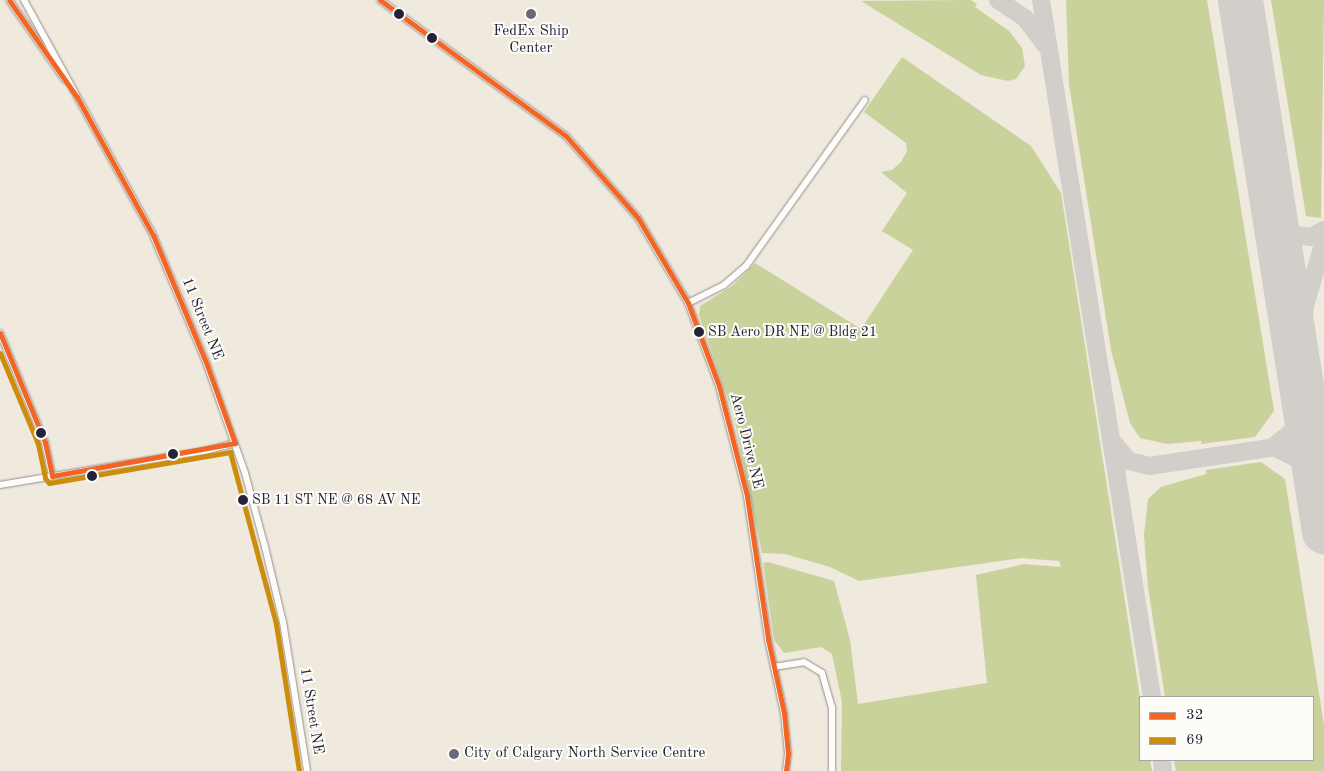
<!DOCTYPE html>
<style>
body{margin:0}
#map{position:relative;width:1324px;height:771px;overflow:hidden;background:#efe9de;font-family:"Old Standard TT",serif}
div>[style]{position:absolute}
.green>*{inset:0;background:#c8d29a}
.taxiway>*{height:18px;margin:-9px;padding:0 9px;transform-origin:9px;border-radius:9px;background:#d2ceca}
.runway>*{height:45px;margin:-22.5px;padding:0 22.5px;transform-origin:22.5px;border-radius:22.5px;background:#d2ceca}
.roads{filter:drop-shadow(0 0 1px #938f8e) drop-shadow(0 0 1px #938f8e)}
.minor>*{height:6px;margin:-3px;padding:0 3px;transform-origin:3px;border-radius:3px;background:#fdfcfa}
.bus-1>*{height:5px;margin:-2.5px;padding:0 2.5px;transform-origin:2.5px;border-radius:2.5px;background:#f26522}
.bus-2>*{height:5px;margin:-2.5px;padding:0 2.5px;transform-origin:2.5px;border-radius:2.5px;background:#cc8c0c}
.dots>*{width:14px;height:14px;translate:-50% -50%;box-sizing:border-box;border:2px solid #fdfcf7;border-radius:50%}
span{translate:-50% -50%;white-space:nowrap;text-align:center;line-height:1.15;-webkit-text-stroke:4px #fdfcf7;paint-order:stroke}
.bus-label{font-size:14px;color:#22223b}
.left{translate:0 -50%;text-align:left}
.poi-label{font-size:15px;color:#22223b}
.street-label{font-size:15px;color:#22223b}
.legend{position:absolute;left:1139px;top:696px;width:175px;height:65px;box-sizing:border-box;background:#fdfcf7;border:1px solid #a5a5ac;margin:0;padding:6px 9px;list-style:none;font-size:15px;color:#22223b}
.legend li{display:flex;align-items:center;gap:10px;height:25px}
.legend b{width:25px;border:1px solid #a5a5ac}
</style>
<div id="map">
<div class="green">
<i style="clip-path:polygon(971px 0,977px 4px,975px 7px,1009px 31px,1022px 48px,1025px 66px,1016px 79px,1008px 81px,981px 75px,861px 1px)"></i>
<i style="clip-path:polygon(1066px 0,1207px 0,1274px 411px,1255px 437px,1201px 444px,1201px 441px,1167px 444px,1140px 438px,1130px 423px,1111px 350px,1069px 84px)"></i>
<i style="clip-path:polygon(1271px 0,1324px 0,1321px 218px,1306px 216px)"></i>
<i style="clip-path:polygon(902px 57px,1031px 146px,1061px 193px,1140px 697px,1140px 760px,1150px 760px,1152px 771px,841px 771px,842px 702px,832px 654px,821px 647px,784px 653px,774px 640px,763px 563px,768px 562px,834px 581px,850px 640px,858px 704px,987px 683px,976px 575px,1024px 564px,1061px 567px,1059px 561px,1021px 558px,859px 581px,830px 567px,785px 554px,762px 553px,733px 413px,699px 315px,700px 306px,732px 286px,755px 263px,861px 329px,913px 250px,882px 231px,907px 193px,881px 172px,892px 170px,901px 162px,907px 151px,906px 143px,864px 112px)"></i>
<i style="clip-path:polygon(1261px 462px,1285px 479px,1324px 725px,1324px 771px,1176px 771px,1174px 760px,1313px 760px,1313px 697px,1165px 697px,1148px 587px,1144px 535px,1148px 499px,1161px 487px,1206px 474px,1206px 470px)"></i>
</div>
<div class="taxiway">
<i style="left:998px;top:0;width:32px;rotate:34deg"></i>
<i style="left:1025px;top:18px;width:34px;rotate:53deg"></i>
<i style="left:1041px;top:0;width:706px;rotate:80.95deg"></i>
<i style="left:1274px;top:213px;width:27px;rotate:51deg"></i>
<i style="left:1291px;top:234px;width:19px;rotate:9deg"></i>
<i style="left:1310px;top:237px;width:16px;rotate:-27deg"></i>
<i style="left:1299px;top:372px;width:66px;rotate:-84.8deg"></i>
<i style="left:1305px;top:306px;width:68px;rotate:-73.7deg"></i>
<i style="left:1304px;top:402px;width:22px;rotate:69deg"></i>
<i style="left:1312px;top:423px;width:16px;rotate:43deg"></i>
<i style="left:1112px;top:441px;width:26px;rotate:50deg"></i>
<i style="left:1129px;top:461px;width:21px;rotate:14deg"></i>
<i style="left:1149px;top:466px;width:177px;rotate:-8.5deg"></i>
<i style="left:1274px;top:446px;width:27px;rotate:-39deg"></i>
<i style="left:1295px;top:429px;width:31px;rotate:-75deg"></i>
<i style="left:1276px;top:448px;width:29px;rotate:27deg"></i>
<i style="left:1302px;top:461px;width:13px;rotate:51deg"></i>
<i style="left:1310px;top:471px;width:24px;rotate:71deg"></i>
<i style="left:1318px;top:483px;width:25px;rotate:-90deg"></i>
<i style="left:1318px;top:458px;width:12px;rotate:-59deg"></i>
<i style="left:1162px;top:760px;width:11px;rotate:85deg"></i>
</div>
<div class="runway">
<i style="left:1240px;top:0;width:538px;rotate:81.01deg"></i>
</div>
<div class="roads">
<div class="minor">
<i style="left:9px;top:0;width:98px;rotate:55deg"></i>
<i style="left:24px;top:0;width:268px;rotate:61.2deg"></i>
<i style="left:153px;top:235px;width:141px;rotate:67.4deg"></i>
<i style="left:207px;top:365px;width:114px;rotate:70.6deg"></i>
<i style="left:245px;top:473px;width:77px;rotate:74.9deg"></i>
<i style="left:265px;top:547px;width:77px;rotate:76.5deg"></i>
<i style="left:283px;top:622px;width:151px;rotate:80.8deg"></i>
<i style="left:380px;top:0;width:230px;rotate:36.2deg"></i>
<i style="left:566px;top:136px;width:109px;rotate:48.7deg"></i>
<i style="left:638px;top:218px;width:99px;rotate:59.5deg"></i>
<i style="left:688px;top:303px;width:89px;rotate:69.5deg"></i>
<i style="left:719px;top:386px;width:114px;rotate:75.7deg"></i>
<i style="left:747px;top:496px;width:145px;rotate:81.6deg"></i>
<i style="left:768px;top:639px;width:76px;rotate:77.8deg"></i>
<i style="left:784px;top:713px;width:41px;rotate:84.4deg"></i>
<i style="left:788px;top:754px;width:17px;rotate:97deg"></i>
<i style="left:688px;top:303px;width:40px;rotate:-26.6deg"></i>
<i style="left:724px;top:285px;width:29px;rotate:-41deg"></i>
<i style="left:746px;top:266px;width:204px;rotate:-54.4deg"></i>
<i style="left:0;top:333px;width:118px;rotate:67.6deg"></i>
<i style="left:45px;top:442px;width:35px;rotate:78deg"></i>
<i style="left:0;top:485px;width:207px;rotate:-9.5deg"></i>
<i style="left:204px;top:451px;width:32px;rotate:-14deg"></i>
<i style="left:774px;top:667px;width:30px;rotate:-9deg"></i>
<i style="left:804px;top:662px;width:21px;rotate:31deg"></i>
<i style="left:822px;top:673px;width:35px;rotate:74deg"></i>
<i style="left:832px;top:707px;width:64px;rotate:90deg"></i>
</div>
</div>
<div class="bus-1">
<i style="left:9px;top:0;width:118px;rotate:55deg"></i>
<i style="left:77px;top:97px;width:158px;rotate:61.2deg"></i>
<i style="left:153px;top:235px;width:141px;rotate:67.4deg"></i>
<i style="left:207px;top:365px;width:83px;rotate:70.3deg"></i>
<i style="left:380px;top:0;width:230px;rotate:36.2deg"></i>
<i style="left:566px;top:136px;width:109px;rotate:48.7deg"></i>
<i style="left:638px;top:218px;width:99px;rotate:59.5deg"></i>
<i style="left:688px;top:303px;width:89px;rotate:69.5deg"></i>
<i style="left:719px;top:386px;width:114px;rotate:75.7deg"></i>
<i style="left:747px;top:496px;width:145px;rotate:81.6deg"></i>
<i style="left:768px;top:639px;width:76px;rotate:77.8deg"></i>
<i style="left:784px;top:713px;width:41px;rotate:84.4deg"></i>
<i style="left:788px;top:754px;width:17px;rotate:97deg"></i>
<i style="left:0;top:333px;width:118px;rotate:67.6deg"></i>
<i style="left:45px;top:442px;width:35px;rotate:78deg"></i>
<i style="left:52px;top:476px;width:186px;rotate:-10.2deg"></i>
</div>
<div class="bus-2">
<i style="left:0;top:353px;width:99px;rotate:67.3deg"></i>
<i style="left:38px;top:444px;width:35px;rotate:78deg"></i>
<i style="left:45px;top:478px;width:6px;rotate:51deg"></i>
<i style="left:49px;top:483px;width:184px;rotate:-9.7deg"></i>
<i style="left:230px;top:452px;width:178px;rotate:75deg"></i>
<i style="left:276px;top:624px;width:149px;rotate:81.1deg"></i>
</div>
<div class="dots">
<i style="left:399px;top:14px;background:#22223b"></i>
<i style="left:531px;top:14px;background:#6a6874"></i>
<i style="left:432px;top:38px;background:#22223b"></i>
<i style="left:699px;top:332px;background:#22223b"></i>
<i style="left:41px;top:433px;background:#22223b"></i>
<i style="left:173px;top:454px;background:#22223b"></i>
<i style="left:92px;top:476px;background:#22223b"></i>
<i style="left:243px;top:500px;background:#22223b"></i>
<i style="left:454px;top:754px;background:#6a6874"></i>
</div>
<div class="bus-label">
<span class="left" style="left:708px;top:332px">SB Aero DR NE @ Bldg 21</span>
<span class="left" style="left:252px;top:500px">SB 11 ST NE @ 68 AV NE</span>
</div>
<div class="poi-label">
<span style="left:531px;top:40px">FedEx Ship<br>Center</span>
<span class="left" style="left:464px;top:754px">City of Calgary North Service Centre</span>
</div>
<div class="street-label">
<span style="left:202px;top:319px;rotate:68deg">11 Street NE</span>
<span style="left:746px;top:441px;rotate:76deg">Aero Drive NE</span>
<span style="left:311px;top:711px;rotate:81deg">11 Street NE</span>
</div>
<ul class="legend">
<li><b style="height:6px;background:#f26522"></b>32</li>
<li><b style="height:6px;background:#cc8c0c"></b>69</li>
</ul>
</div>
